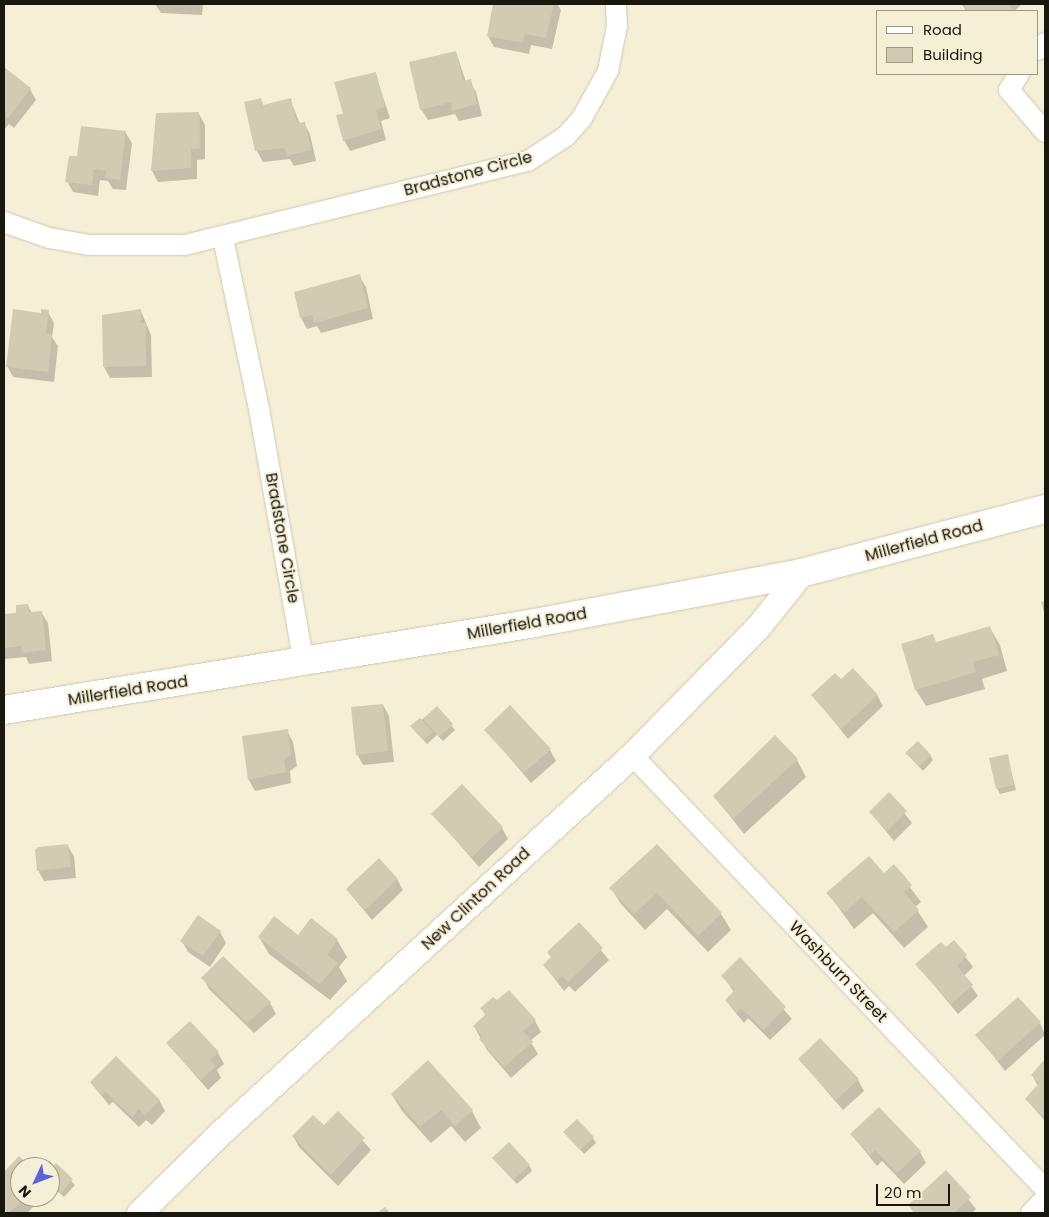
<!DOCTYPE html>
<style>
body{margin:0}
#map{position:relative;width:1049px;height:1217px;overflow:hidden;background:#f5efd6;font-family:Poppins,sans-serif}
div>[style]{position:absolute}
.shadow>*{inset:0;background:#0003}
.building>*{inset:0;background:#d1cbb2}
.roads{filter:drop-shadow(0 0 1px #cdc7ae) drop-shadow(0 0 1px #cdc7ae)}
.minor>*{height:20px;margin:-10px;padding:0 10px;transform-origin:10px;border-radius:10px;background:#fff}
.tertiary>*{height:25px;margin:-12.5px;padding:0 12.5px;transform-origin:12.5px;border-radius:12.5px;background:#fff}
.secondary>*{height:28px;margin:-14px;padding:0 14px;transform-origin:14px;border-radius:14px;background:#fff}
span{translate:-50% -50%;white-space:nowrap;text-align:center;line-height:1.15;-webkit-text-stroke:4px #f5efd6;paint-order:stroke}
.street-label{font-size:16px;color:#19170e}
.frame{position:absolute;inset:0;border:5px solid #19170e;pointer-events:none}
.legend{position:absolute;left:876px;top:10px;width:162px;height:65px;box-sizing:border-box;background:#f5efd6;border:1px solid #9d9986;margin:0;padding:6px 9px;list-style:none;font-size:15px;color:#19170e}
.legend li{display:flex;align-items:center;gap:10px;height:25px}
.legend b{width:25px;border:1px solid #9d9986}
.north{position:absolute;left:10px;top:1157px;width:50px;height:50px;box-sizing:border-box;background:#f5efd6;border:1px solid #9d9986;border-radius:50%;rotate:227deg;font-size:14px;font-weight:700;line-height:20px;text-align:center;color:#19170e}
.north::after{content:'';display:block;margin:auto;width:18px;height:22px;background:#5963db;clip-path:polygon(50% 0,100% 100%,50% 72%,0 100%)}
.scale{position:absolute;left:876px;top:1184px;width:74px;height:22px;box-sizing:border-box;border:2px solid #19170e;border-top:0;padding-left:6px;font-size:15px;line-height:18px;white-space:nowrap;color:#19170e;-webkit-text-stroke:4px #f5efd6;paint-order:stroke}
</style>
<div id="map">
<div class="shadow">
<i style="clip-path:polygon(155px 4px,203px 4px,202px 15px,161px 13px)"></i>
<i style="clip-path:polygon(494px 4px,557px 4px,561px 10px,552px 49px,531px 45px,529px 54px,494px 47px,488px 36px)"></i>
<i style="clip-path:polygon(962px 4px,1020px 4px,1021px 5px,1014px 11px,966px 11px)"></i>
<i style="clip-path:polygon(456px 52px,466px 82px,470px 81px,476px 92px,482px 116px,459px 121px,455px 114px,428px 120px,421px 109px)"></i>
<i style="clip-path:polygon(4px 69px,30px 89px,36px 100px,14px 128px,9px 124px,4px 130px)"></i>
<i style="clip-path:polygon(375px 73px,390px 118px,381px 121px,386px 140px,350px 151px,344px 140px,344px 115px)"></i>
<i style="clip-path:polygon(290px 99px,300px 124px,304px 123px,310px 134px,316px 161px,294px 166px,290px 159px,263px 162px,257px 151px,245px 103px,260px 100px,264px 106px)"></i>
<i style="clip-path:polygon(157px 114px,199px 114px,205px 125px,205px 159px,197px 160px,197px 179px,158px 182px,152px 171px)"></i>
<i style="clip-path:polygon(125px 132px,132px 143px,126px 190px,113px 189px,108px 181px,100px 180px,98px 196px,73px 192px,67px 181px,78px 158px)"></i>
<i style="clip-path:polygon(359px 276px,366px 287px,373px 319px,321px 333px,317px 326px,307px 329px,301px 318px)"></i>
<i style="clip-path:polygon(141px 311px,151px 335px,152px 377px,110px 378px,104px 367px)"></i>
<i style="clip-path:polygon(48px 312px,54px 323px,52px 337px,58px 346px,54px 382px,13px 377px,7px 366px,42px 314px)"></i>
<i style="clip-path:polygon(28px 606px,32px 613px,41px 612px,48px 623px,52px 661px,29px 664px,26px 657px,4px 659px,4px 616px,18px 614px)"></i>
<i style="clip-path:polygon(990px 628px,1000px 645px,1007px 671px,982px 679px,985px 689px,926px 706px,916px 690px,903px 644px,937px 643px)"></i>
<i style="clip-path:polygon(840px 681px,877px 695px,883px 706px,848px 739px,813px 695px)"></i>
<i style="clip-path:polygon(383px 705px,389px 716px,394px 762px,363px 765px,357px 754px)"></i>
<i style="clip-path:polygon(437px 708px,455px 730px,443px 741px,437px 735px,427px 744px,412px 727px)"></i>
<i style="clip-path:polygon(486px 730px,550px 750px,556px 761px,531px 783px)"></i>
<i style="clip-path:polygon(287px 731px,293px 742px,297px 766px,290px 771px,291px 783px,255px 791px,249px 780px,243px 737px)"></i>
<i style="clip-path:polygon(907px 754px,930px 755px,933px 760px,923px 771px)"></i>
<i style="clip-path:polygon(1007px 755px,1016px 790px,1000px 794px,997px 788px)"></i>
<i style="clip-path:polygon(797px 760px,806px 777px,744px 834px,714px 796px)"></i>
<i style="clip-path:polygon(889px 794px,912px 823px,894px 841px,870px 812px)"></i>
<i style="clip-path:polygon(433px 814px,502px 828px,508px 839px,479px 867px)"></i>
<i style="clip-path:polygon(67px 845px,74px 856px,76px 878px,44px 881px,38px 870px)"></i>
<i style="clip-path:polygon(657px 846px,721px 914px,731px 930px,708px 952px,667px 909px,645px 930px,621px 904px,611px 888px)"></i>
<i style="clip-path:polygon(894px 866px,921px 902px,915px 907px,928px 927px,904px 948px,873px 913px,854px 929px,828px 893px,884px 875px)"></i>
<i style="clip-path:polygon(397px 879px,403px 890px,372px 920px,347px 890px)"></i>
<i style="clip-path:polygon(311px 920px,337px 940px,347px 957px,339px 967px,347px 981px,330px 1000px,269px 954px,259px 937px,298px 936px)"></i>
<i style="clip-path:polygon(579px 924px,609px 960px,575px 992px,569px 986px,564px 991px,544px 965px)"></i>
<i style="clip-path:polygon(220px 932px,226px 943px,210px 967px,188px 952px,182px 941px)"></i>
<i style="clip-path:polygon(954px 942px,973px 967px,964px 976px,978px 996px,958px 1014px,917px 965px)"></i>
<i style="clip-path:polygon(740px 959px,792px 1019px,770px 1040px,748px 1018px,744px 1023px,726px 1001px,734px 992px,723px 976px)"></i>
<i style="clip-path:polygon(203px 978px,270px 1003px,276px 1014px,254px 1033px,209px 989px)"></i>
<i style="clip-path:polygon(482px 1009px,535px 1021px,541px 1032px,530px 1041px,538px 1054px,511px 1078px,487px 1050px,474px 1026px,486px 1016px)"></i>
<i style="clip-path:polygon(1040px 1023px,1045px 1035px,1005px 1071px,977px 1035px)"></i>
<i style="clip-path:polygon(167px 1043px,218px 1053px,224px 1064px,217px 1070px,221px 1078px,208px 1090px)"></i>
<i style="clip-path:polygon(800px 1060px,858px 1080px,864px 1091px,843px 1110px)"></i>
<i style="clip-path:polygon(1045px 1060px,1045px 1121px,1026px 1099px,1038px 1086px,1032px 1075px)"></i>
<i style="clip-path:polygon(91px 1083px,159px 1100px,165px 1111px,152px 1125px,146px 1120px,139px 1127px,113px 1102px,109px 1105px)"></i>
<i style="clip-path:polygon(392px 1095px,472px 1111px,481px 1128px,465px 1142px,451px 1126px,431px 1143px,402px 1111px)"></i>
<i style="clip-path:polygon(338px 1113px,371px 1150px,338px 1186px,299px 1147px,293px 1136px,324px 1127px)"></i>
<i style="clip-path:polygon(565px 1132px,593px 1138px,596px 1143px,584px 1154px)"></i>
<i style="clip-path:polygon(852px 1135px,920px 1152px,926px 1163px,904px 1184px,882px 1161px,877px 1166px)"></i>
<i style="clip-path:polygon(19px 1158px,29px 1167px,20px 1167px,20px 1197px,49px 1197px,43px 1203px,40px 1200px,27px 1213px,6px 1213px,4px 1174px)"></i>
<i style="clip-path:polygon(497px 1163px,529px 1165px,532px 1171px,517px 1184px)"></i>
<i style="clip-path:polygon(56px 1165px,75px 1185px,64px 1197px,50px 1184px,50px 1172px)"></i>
<i style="clip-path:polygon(946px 1172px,976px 1209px,972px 1213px,914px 1213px,909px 1205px)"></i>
</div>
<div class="building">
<i style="clip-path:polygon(493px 4px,554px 4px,546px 38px,525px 34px,523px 43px,487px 36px)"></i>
<i style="clip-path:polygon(961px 4px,1008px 4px,1015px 11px,968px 11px)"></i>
<i style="clip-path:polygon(456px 51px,463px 81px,471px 79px,477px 104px,451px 111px,452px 102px,420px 110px,409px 62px)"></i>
<i style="clip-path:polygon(4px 67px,31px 88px,8px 118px,4px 115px)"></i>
<i style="clip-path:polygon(376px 72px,385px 107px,376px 110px,381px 129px,343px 141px,336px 115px,343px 114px,334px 82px)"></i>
<i style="clip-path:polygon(261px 98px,263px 105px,291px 98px,297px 123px,305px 122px,311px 150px,287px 156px,285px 148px,255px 151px,244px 102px)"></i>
<i style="clip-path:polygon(199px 112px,200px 148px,191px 149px,191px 168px,151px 171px,156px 113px)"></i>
<i style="clip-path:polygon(81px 126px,126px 131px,120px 180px,105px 178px,106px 171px,94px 169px,92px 185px,65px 182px,69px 156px,77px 156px)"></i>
<i style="clip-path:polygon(360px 274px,368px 308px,314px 323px,312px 315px,300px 318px,294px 292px)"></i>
<i style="clip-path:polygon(13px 309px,41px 313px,41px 309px,49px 310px,46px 333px,52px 334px,48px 372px,6px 367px)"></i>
<i style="clip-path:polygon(141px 309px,141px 323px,146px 323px,146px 366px,103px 367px,102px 315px)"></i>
<i style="clip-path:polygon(1045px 601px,1045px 616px,1041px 602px)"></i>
<i style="clip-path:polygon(28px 604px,29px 612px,42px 611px,46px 650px,22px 653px,21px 646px,4px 648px,4px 614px,16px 613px,16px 605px)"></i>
<i style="clip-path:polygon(990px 626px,999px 655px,973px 662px,976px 672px,915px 690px,901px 644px,933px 634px,936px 642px)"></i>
<i style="clip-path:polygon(853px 668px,878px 695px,841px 729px,811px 695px,835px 673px,841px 679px)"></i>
<i style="clip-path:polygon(383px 704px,388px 751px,356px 755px,351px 707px)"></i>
<i style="clip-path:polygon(510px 705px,551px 749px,524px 773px,484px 730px)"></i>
<i style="clip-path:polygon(437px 706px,453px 724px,439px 737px,423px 719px)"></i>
<i style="clip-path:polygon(420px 718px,433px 732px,423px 740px,410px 726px)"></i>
<i style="clip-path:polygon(288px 729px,291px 755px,284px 759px,286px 772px,248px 780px,242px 736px)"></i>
<i style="clip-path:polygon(775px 735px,798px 759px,733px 819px,713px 796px)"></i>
<i style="clip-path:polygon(918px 741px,931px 755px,920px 766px,905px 753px)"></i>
<i style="clip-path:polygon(1008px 754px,1014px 785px,996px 789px,989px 758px)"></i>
<i style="clip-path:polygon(462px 784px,503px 827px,472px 857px,431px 814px)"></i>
<i style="clip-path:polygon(889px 792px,907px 811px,887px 831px,869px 812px)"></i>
<i style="clip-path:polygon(68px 844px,71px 867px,37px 871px,35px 850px,38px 847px)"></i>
<i style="clip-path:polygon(657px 844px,722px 913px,698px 936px,657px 893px,634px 914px,609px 888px)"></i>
<i style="clip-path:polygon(869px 856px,884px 873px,894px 864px,912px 885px,904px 892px,919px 910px,894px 932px,862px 897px,844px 913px,826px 893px)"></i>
<i style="clip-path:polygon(379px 858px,398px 879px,365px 910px,346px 889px)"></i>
<i style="clip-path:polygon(198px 915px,221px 931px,203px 956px,180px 941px)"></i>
<i style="clip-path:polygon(274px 916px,298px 935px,311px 918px,338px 939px,327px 955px,338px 963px,320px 984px,258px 937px)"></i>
<i style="clip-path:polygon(579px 922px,603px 948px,568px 982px,562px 976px,557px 980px,543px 965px,551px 957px,547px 952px)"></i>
<i style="clip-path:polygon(954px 940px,967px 955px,957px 966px,973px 985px,951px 1004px,915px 964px,941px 942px,946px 947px)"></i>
<i style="clip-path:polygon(223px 956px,271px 1002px,247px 1023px,201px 978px)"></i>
<i style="clip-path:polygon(740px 957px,786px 1007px,764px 1030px,741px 1008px,737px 1013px,725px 1000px,735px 990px,721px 976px)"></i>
<i style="clip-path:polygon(509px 990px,536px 1020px,523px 1031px,533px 1042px,504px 1067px,479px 1039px,482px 1036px,473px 1026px,486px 1014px,480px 1008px,493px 997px,497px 1000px)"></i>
<i style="clip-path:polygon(1018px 997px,1041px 1022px,998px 1061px,975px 1035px)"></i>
<i style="clip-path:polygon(190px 1021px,219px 1052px,210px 1060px,216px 1066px,201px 1080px,166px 1043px)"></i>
<i style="clip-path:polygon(820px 1038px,859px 1079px,836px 1100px,798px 1059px)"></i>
<i style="clip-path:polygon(116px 1056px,160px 1100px,145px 1115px,139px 1109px,132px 1117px,106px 1092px,102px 1095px,90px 1082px)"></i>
<i style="clip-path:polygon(1045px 1059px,1045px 1118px,1025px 1099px,1039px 1083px,1031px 1075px)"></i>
<i style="clip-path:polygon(428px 1060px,473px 1110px,455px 1126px,441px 1110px,420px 1127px,391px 1094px)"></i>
<i style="clip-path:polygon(879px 1107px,921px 1151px,897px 1173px,875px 1150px,870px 1155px,850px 1134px)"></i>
<i style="clip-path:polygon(338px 1111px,365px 1138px,331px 1175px,292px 1136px,313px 1115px,324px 1125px)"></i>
<i style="clip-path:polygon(577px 1119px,594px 1137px,580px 1150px,563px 1132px)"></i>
<i style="clip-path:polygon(509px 1142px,530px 1165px,513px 1180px,492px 1158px)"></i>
<i style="clip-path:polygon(19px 1156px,31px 1167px,20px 1167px,20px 1197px,26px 1197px,9px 1213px,4px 1208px,4px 1172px)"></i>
<i style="clip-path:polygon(56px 1163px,73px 1179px,61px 1193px,50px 1183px,50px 1170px)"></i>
<i style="clip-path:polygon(946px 1170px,971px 1197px,954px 1213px,915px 1213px,908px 1205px)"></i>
<i style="clip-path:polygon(385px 1207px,390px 1213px,377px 1213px)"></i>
</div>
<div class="roads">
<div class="minor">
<i style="left:1038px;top:50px;width:10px;rotate:-45deg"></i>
<i style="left:1019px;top:74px;width:19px;rotate:122deg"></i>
<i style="left:1009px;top:90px;width:55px;rotate:49.4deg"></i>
<i style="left:4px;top:222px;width:48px;rotate:19.6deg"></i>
<i style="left:49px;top:238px;width:42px;rotate:9.7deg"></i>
<i style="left:90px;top:245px;width:95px"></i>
<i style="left:185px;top:245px;width:353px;rotate:-13.8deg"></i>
<i style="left:528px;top:161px;width:45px;rotate:-33.3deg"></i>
<i style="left:566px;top:136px;width:24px;rotate:-48deg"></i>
<i style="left:582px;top:118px;width:54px;rotate:-61deg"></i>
<i style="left:608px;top:71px;width:46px;rotate:-78.7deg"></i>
<i style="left:617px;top:26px;width:22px;rotate:-93deg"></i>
<i style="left:223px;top:238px;width:175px;rotate:78.1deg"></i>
<i style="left:259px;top:409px;width:258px;rotate:80deg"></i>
<i style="left:632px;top:755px;width:599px;rotate:46.42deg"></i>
<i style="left:1031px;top:1213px;width:20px;rotate:-45deg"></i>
</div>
<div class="tertiary">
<i style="left:139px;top:1213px;width:111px;rotate:-44.6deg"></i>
<i style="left:218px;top:1135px;width:562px;rotate:-42.55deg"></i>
<i style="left:632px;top:755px;width:178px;rotate:-45.5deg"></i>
<i style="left:757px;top:628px;width:70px;rotate:-51.3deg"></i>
</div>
<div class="secondary">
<i style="left:4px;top:710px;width:538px;rotate:-9.3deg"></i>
<i style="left:535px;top:623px;width:271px;rotate:-10.6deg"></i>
<i style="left:801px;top:573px;width:252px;rotate:-14.7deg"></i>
</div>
</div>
<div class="street-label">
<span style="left:468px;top:174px;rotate:-15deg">Bradstone Circle</span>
<span style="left:282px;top:538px;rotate:80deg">Bradstone Circle</span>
<span style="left:924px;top:541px;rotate:-15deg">Millerfield Road</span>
<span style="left:527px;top:624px;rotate:-10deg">Millerfield Road</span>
<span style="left:128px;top:691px;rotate:-9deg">Millerfield Road</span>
<span style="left:476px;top:899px;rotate:-43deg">New Clinton Road</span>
<span style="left:838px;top:972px;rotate:46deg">Washburn Street</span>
</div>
<div class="frame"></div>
<ul class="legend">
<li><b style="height:6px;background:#fff"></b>Road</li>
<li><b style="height:14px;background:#d1cbb2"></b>Building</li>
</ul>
<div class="north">N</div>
<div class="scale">20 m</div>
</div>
